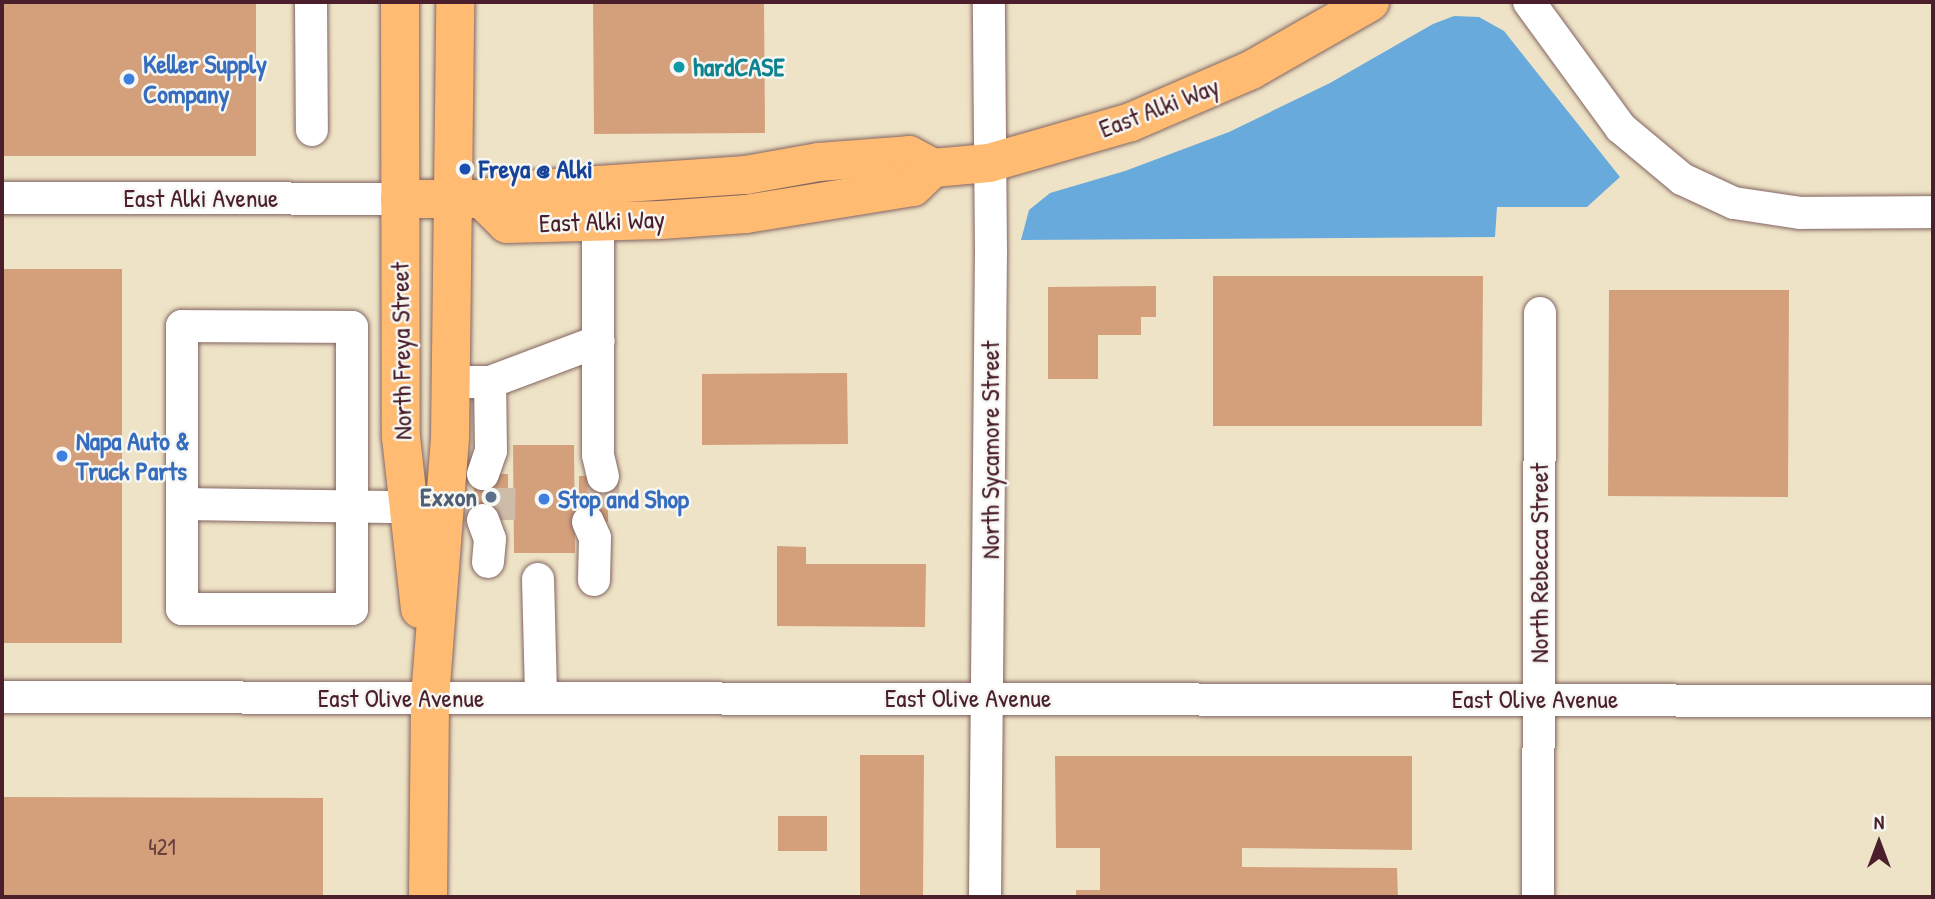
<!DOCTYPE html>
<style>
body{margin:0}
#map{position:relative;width:1935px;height:899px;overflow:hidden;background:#eee3c6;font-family:"Patrick Hand",sans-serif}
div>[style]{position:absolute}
.water>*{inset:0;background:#68aadc}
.building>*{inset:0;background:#d4a07b}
.minor-tunnel>*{height:32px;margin-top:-16px;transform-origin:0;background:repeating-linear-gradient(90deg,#cdbca7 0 32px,transparent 0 48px)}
.roads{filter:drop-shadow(0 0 2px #836461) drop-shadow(0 0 2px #836461)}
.minor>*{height:32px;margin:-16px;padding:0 16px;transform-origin:16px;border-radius:16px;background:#fff}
.major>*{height:38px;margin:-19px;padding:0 19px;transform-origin:19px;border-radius:19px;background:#febb71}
.dots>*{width:19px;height:19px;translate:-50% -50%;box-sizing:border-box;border:4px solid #f6f6f2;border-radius:50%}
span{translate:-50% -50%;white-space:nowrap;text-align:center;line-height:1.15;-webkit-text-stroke:5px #f6f6f2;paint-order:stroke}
.number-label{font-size:23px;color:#6c3f3f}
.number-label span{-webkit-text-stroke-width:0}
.shop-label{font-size:26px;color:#366cbe;font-weight:700}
.left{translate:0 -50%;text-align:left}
.culture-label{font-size:26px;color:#0d838f;font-weight:700}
.street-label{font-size:26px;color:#4a1f2b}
.transit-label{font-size:26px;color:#164399;font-weight:700}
.service-label{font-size:26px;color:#4e5e75;font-weight:700}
.right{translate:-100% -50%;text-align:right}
.frame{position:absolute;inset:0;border:4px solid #4a1f2b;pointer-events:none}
.north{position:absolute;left:1844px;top:808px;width:70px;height:70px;-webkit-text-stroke:5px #f6f6f2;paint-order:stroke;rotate:0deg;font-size:19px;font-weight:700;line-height:28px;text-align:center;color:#4a1f2b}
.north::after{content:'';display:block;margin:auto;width:24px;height:32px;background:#4a1f2b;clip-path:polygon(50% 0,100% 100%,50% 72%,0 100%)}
</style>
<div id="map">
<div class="water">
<i style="clip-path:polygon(1454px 16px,1479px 17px,1504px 31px,1620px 177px,1587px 207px,1497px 207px,1495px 237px,1021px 240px,1029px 210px,1050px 193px,1125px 171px,1229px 132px,1330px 83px,1433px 24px)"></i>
</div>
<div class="building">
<i style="clip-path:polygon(2px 2px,256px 2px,256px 156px,2px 156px)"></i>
<i style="clip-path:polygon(593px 2px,764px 2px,765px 133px,594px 134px)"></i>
<i style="clip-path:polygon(2px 269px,122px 269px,122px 643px,2px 643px)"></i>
<i style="clip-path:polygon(1213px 276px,1483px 276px,1482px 426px,1213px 426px)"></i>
<i style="clip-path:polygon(1156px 286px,1156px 317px,1141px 317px,1141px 335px,1098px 335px,1098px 379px,1048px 379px,1048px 287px)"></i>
<i style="clip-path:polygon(1609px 290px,1789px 290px,1788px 497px,1608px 496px)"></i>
<i style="clip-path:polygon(847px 373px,848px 444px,702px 445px,702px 374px)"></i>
<i style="clip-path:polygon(513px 445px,574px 445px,575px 553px,514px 553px)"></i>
<i style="clip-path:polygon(474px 474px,508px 474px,508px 520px,474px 520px)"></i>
<i style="clip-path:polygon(579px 476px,608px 476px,608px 522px,579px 522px)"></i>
<i style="clip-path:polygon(777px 546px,806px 547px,806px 564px,926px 564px,925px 627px,777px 626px)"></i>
<i style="clip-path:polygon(860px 755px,924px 755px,923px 897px,860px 897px)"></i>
<i style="clip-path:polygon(1055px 756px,1412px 756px,1412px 850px,1242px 848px,1242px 867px,1397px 868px,1398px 897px,1076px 897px,1076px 890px,1100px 890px,1100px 848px,1056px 848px)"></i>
<i style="clip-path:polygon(2px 797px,323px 798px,323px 897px,2px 897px)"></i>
<i style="clip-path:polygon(778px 816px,827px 816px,827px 851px,778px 851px)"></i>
</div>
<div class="minor-tunnel">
<i style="left:603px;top:476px;width:46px;rotate:88.8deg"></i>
<i style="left:499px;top:520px;width:46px;rotate:-88.8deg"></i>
</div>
<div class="roads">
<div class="minor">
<i style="left:311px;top:2px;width:128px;rotate:89.6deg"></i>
<i style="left:1529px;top:2px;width:156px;rotate:53.9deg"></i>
<i style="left:1621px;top:128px;width:80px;rotate:39.9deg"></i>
<i style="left:1682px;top:179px;width:57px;rotate:24.8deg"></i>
<i style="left:1734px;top:203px;width:68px;rotate:8.5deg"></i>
<i style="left:1801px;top:213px;width:132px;rotate:-0.4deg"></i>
<i style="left:2px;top:198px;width:398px;rotate:0.1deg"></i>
<i style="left:598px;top:222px;width:233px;rotate:90deg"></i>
<i style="left:598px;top:455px;width:22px;rotate:77deg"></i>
<i style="left:182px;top:326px;width:170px;rotate:0.3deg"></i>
<i style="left:352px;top:327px;width:282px;rotate:90deg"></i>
<i style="left:352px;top:609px;width:170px;rotate:180deg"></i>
<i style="left:182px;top:609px;width:283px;rotate:-90deg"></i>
<i style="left:451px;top:382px;width:39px"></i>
<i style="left:490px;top:382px;width:116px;rotate:-20.6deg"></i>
<i style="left:483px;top:474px;width:24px;rotate:-71deg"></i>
<i style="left:491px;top:451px;width:69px;rotate:-90.8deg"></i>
<i style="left:182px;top:504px;width:226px;rotate:0.8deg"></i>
<i style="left:483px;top:520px;width:20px;rotate:70deg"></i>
<i style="left:490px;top:539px;width:23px;rotate:95deg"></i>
<i style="left:588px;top:522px;width:17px;rotate:66deg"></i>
<i style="left:595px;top:538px;width:42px;rotate:91.4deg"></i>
<i style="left:538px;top:579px;width:118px;rotate:88.5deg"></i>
<i style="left:2px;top:697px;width:1931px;rotate:0.12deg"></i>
<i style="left:985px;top:897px;width:645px;rotate:-89.47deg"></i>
<i style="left:991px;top:252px;width:250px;rotate:-90.5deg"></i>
<i style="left:1538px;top:897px;width:584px;rotate:-89.8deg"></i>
</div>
<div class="major">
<i style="left:400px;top:2px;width:435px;rotate:89.9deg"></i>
<i style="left:401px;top:437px;width:173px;rotate:83.7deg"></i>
<i style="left:400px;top:199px;width:82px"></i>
<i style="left:482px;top:199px;width:29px;rotate:-16deg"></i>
<i style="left:510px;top:191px;width:237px;rotate:-3.9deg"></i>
<i style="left:746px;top:175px;width:74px;rotate:-10.1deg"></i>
<i style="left:819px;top:162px;width:90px;rotate:-4.4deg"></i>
<i style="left:909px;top:155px;width:27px;rotate:28deg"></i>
<i style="left:933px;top:168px;width:56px;rotate:-5.1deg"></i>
<i style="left:989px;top:163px;width:148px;rotate:-16.1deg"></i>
<i style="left:1131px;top:122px;width:131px;rotate:-23.4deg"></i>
<i style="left:1251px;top:70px;width:137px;rotate:-29.7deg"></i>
<i style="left:482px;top:199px;width:35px;rotate:45deg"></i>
<i style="left:507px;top:224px;width:154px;rotate:-1.5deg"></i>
<i style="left:661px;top:220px;width:85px;rotate:-4deg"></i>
<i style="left:746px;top:214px;width:169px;rotate:-9.2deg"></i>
<i style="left:913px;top:187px;width:28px;rotate:-44deg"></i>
<i style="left:428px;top:897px;width:199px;rotate:-89.4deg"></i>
<i style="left:430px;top:698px;width:262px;rotate:-85.6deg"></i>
<i style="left:450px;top:437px;width:435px;rotate:-89.3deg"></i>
</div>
</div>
<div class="dots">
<i style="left:679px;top:67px;background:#0f9aa8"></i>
<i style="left:129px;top:79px;background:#3f7fe0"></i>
<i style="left:465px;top:169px;background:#1a4fb4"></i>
<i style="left:62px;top:456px;background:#3f7fe0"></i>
<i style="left:491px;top:497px;background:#5c6f8a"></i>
<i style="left:544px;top:499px;background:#3f7fe0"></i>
</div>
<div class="number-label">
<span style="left:162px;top:847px">421</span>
</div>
<div class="shop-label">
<span class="left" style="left:143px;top:79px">Keller Supply<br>Company</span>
<span class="left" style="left:76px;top:456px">Napa Auto &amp;<br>Truck Parts</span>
<span class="left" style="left:558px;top:499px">Stop and Shop</span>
</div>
<div class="culture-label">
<span class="left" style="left:693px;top:67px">hardCASE</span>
</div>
<div class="street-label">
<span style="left:1159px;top:107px;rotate:-21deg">East Alki Way</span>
<span style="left:201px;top:198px">East Alki Avenue</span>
<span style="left:602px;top:221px;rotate:-2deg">East Alki Way</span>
<span style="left:401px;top:351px;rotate:-91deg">North Freya Street</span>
<span style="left:990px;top:450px;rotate:-90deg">North Sycamore Street</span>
<span style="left:1539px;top:563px;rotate:-90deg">North Rebecca Street</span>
<span style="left:401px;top:698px">East Olive Avenue</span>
<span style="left:968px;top:698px">East Olive Avenue</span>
<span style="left:1535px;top:699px">East Olive Avenue</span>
</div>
<div class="transit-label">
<span class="left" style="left:479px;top:169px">Freya @ Alki</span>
</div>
<div class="service-label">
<span class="right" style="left:477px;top:497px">Exxon</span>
</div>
<div class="frame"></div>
<div class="north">N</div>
</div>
